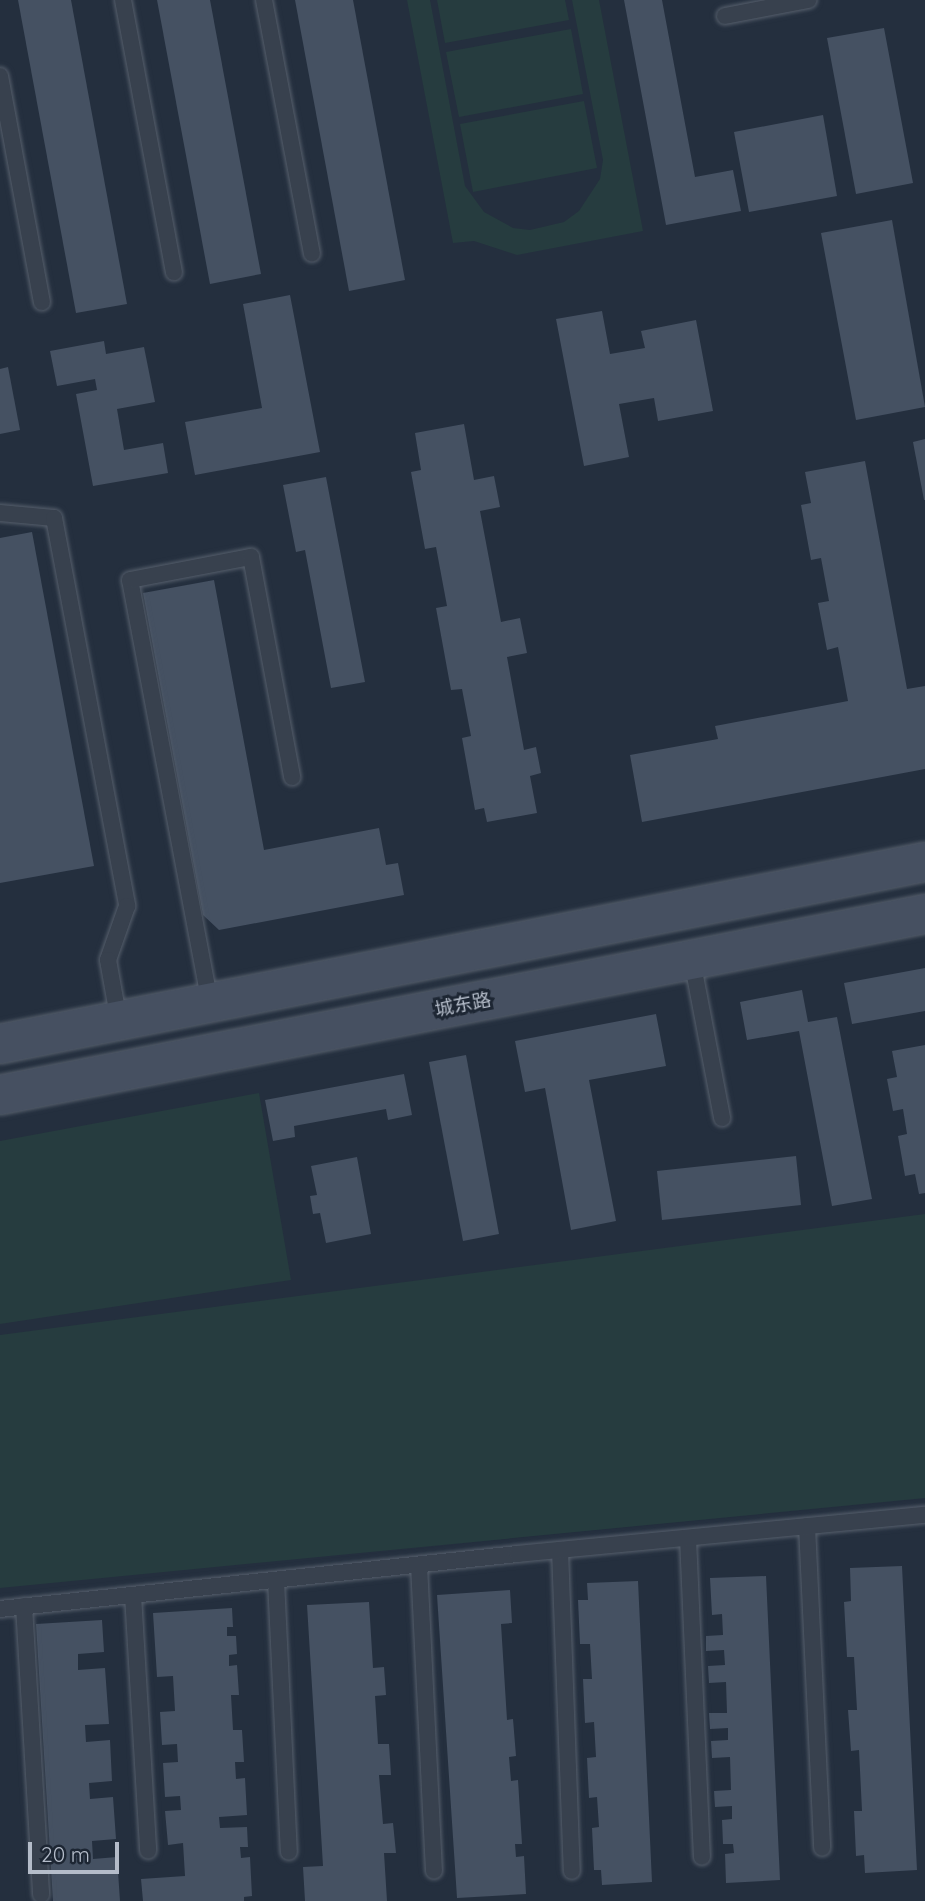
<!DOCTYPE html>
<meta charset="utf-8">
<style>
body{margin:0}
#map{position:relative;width:925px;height:1901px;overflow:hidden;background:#242f3e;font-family:Quicksand,"Noto Sans SC",sans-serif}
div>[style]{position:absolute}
.green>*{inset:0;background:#263c3f}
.building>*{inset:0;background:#455162}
.roads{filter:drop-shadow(0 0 2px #565f6c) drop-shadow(0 0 2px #565f6c)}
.service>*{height:16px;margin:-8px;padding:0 8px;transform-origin:8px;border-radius:8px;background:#38414e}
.secondary>*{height:38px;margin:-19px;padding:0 19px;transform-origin:19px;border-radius:19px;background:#465061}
span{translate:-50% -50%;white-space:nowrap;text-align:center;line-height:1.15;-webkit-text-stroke:6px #1d2633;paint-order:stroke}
.street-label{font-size:19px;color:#b4bcc9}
.scale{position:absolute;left:28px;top:1842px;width:91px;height:32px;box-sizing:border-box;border:4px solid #b4bcc9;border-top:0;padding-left:9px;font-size:21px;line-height:24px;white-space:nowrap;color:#b4bcc9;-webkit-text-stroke:5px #1d2633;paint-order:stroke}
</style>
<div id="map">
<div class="green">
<i style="clip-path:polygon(407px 0,430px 0,465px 186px,484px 212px,513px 228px,530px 230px,564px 222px,579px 211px,600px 179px,603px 160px,572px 0,599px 0,643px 231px,517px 255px,474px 241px,453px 243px)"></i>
<i style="clip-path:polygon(437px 0,565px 0,569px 20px,445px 43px)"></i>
<i style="clip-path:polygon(571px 29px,583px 94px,459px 117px,446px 52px)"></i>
<i style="clip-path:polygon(584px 101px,597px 168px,473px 192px,460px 124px)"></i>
<i style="clip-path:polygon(259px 1093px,291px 1280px,0 1324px,0 1141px)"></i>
<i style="clip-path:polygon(925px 1214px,925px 1498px,0 1588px,0 1335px)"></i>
</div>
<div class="building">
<i style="clip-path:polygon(18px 0,71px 0,127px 304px,76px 313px)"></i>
<i style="clip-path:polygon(157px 0,210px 0,261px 274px,210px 284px)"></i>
<i style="clip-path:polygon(295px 0,353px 0,405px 280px,349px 291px)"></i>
<i style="clip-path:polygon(624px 0,662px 0,695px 177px,733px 170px,741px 211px,666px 225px)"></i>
<i style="clip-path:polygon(884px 28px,913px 183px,856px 194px,827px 38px)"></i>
<i style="clip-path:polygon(823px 115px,837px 196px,749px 212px,734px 132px)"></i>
<i style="clip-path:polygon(892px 220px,925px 407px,856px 420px,821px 233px)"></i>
<i style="clip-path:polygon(290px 295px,320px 452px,195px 475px,185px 422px,262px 408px,243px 304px)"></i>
<i style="clip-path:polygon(602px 311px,610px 354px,645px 348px,641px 331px,696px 320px,713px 411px,658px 421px,654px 398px,619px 404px,629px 457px,584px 466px,556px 319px)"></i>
<i style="clip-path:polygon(104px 341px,106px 354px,144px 347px,155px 402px,117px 409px,124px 450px,163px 443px,168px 473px,93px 486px,76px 394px,97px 390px,95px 379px,57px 386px,50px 351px)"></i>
<i style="clip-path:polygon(8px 367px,20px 430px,0 434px,0 369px)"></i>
<i style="clip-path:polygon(464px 424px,474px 480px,494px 476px,500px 507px,480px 511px,501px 622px,520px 618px,527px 653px,507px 657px,524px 750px,536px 747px,541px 773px,530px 776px,537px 813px,487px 822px,484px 808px,475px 810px,462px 738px,471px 736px,462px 689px,451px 690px,436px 608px,447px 606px,436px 547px,425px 549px,411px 472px,421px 470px,415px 433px)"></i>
<i style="clip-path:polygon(925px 439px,925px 500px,924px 500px,913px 442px)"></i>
<i style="clip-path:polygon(865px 461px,907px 689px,925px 686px,925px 769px,642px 822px,630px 755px,718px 739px,715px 726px,848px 701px,838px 647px,827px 650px,818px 603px,829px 601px,821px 558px,811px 560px,801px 505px,811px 503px,805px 472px)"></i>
<i style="clip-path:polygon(326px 477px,365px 682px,331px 688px,305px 550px,296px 552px,283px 485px)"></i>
<i style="clip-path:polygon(32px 532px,94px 866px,0 883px,0 538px)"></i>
<i style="clip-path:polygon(214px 580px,264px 850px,379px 828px,386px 865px,398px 863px,404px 895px,219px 930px,203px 915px,143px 593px)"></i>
<i style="clip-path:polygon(925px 968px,925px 1011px,852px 1024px,844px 983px)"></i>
<i style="clip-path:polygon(802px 990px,808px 1022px,837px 1017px,872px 1199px,832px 1206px,799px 1031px,747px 1040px,740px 1002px)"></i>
<i style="clip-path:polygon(656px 1014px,666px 1066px,589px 1080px,616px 1221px,571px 1230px,545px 1088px,525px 1092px,515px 1041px)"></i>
<i style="clip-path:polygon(925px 1045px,925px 1193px,919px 1194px,915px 1174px,905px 1176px,898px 1136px,907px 1134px,903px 1109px,893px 1111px,887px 1079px,897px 1077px,892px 1051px)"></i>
<i style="clip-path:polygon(466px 1055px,499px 1234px,463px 1241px,429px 1062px)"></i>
<i style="clip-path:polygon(404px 1074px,412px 1115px,388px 1120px,386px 1109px,294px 1126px,295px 1137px,273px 1141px,265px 1100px)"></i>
<i style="clip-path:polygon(796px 1156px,801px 1205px,662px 1220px,657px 1171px)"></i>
<i style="clip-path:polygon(357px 1157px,371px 1234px,326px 1243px,320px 1213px,313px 1214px,310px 1196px,317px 1195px,311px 1166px)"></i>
<i style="clip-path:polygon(902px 1566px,917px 1870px,865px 1873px,864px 1855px,856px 1856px,854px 1811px,862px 1811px,859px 1750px,851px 1751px,848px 1710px,857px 1710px,854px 1657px,847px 1657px,844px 1602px,851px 1601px,850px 1568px)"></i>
<i style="clip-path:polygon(766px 1576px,780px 1880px,726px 1883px,725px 1854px,734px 1853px,733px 1844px,723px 1844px,722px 1820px,732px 1819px,732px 1806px,715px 1807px,714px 1791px,731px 1790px,730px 1757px,712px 1758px,711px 1741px,728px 1740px,728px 1728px,710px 1729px,709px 1713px,727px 1713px,726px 1682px,709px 1683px,708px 1666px,725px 1665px,724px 1650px,706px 1651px,706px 1636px,723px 1635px,722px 1614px,712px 1615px,710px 1578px)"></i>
<i style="clip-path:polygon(638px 1581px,652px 1882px,602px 1885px,601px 1870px,594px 1870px,592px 1828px,599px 1827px,597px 1797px,589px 1798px,587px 1758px,596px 1757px,594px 1722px,585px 1723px,583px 1679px,592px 1679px,590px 1644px,580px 1644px,578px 1600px,588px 1600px,587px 1583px)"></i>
<i style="clip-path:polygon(510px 1590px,512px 1623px,501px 1624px,507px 1720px,513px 1719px,516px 1756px,509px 1757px,511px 1781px,518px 1780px,522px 1844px,515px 1844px,516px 1857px,524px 1856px,526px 1894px,457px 1898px,437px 1595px)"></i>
<i style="clip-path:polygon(369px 1602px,373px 1668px,384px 1667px,386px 1695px,375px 1696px,378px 1744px,389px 1744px,391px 1775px,379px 1775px,383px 1824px,393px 1823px,396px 1853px,384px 1853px,387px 1901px,305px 1901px,303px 1867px,323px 1866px,307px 1605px)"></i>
<i style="clip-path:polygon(232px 1608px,233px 1627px,227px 1627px,227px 1636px,236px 1636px,237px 1654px,229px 1655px,229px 1666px,237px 1665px,239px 1695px,231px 1695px,233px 1730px,242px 1730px,244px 1762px,235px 1762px,236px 1779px,245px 1778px,247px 1815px,219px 1817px,220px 1828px,247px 1827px,248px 1847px,240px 1847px,241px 1858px,250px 1857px,252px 1896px,244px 1897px,244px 1901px,143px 1901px,141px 1879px,185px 1876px,183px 1843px,168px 1845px,165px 1811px,181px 1810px,180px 1796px,165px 1797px,163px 1763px,178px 1762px,177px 1744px,162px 1745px,160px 1712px,175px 1711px,173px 1676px,157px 1677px,153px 1613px)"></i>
<i style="clip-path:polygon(102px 1620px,104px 1652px,78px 1654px,78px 1670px,105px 1668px,109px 1724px,85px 1725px,86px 1742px,110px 1740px,112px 1781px,89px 1783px,90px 1799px,113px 1797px,116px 1839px,92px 1841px,93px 1859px,117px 1857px,120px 1901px,53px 1901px,36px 1624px)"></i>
</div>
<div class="roads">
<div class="service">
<i style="left:123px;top:0;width:277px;rotate:79.4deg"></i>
<i style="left:264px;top:0;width:258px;rotate:79.3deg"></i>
<i style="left:725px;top:16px;width:85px;rotate:-10.9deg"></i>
<i style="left:0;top:76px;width:230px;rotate:79.5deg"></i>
<i style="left:0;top:513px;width:54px;rotate:5.3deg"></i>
<i style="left:54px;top:518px;width:395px;rotate:79.3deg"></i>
<i style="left:127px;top:906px;width:57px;rotate:109.4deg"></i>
<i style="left:108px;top:960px;width:62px;rotate:79.8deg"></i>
<i style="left:692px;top:960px;width:161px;rotate:79.2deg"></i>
<i style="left:210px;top:1003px;width:430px;rotate:-100.7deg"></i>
<i style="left:130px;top:580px;width:123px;rotate:-10.8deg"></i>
<i style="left:251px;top:557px;width:224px;rotate:79.4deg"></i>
<i style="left:807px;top:1526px;width:322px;rotate:87.3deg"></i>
<i style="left:688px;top:1538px;width:319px;rotate:87.5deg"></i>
<i style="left:560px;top:1550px;width:321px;rotate:87.9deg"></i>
<i style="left:419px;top:1565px;width:306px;rotate:87.2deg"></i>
<i style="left:276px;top:1580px;width:272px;rotate:87.3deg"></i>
<i style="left:133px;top:1595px;width:256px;rotate:86.6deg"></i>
<i style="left:24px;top:1606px;width:289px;rotate:86.6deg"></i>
<i style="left:0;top:1609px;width:520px;rotate:-6.07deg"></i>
<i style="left:517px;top:1554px;width:410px;rotate:-5.5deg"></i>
</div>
<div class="secondary">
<i style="left:0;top:1044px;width:943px;rotate:-11.13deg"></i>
<i style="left:0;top:1095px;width:943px;rotate:-11.07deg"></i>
</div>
</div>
<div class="street-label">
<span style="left:463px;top:1005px;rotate:-11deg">城东路</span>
</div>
<div class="scale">20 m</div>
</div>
